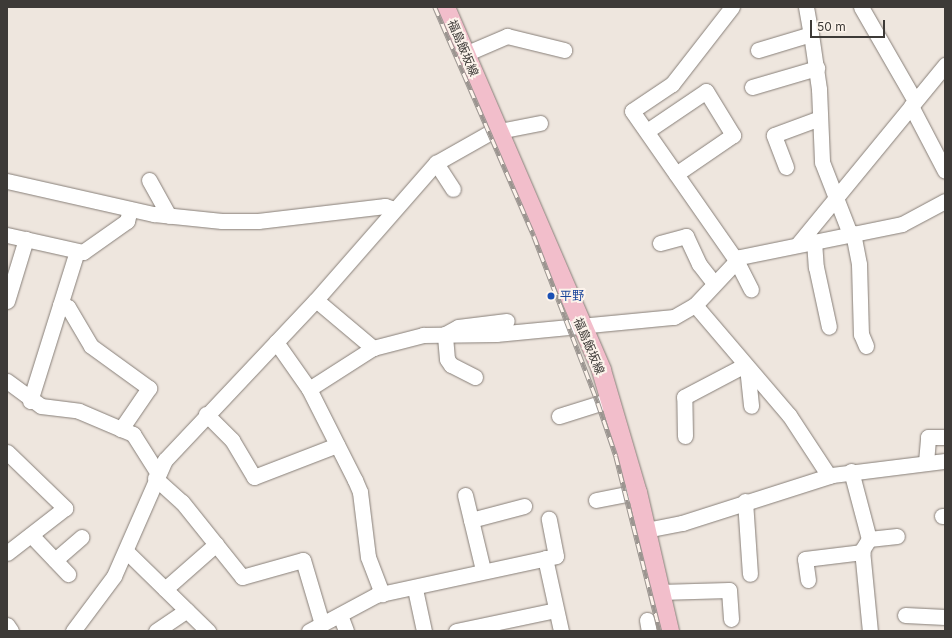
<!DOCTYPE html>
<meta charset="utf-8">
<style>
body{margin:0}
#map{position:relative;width:952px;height:638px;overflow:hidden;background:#eee6de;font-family:Inter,"Noto Sans JP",sans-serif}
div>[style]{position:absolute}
.roads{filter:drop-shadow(0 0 1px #877f78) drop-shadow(0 0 1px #877f78)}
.minor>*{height:15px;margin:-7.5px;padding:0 7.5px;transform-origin:7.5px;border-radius:7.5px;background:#fff}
.major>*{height:19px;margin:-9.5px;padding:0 9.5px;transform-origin:9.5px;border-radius:9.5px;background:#f2becb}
.rail>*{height:4.5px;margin-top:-2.25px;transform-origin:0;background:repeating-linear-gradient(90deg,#fcf3eb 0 9px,#9b9590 0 18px);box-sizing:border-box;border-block:1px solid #9b9590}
.dots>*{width:11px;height:11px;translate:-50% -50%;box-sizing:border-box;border:2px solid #fcf3eb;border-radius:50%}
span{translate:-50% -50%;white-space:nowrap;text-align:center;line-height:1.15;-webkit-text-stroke:4px #fcf3eb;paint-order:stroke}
.street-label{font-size:12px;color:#3d3a37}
.transit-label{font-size:12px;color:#164399}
.left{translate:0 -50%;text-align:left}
.frame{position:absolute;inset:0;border:8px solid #3d3a37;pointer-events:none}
.scale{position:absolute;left:810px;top:20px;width:75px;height:18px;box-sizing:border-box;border:2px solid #3d3a37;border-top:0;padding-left:5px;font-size:12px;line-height:14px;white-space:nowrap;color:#3d3a37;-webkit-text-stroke:3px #fcf3eb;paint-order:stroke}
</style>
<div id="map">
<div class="roads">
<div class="minor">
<i style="left:732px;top:7px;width:98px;rotate:127.9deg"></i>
<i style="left:672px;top:84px;width:48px;rotate:146deg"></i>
<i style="left:632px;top:111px;width:182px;rotate:55.1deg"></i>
<i style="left:736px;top:260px;width:33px;rotate:63deg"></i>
<i style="left:806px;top:7px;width:27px;rotate:80deg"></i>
<i style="left:861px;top:7px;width:108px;rotate:60.1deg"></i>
<i style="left:758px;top:50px;width:55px;rotate:-16.8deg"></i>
<i style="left:811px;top:34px;width:56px;rotate:81.7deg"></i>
<i style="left:819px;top:89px;width:73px;rotate:87.6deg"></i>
<i style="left:822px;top:162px;width:77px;rotate:68.7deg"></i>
<i style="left:465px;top:54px;width:46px;rotate:-23.2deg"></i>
<i style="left:507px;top:36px;width:59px;rotate:13.8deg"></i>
<i style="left:752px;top:87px;width:68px;rotate:-16.3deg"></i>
<i style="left:911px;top:106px;width:73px;rotate:62.4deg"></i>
<i style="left:647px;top:131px;width:71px;rotate:-34.1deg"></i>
<i style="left:706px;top:91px;width:52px;rotate:58.5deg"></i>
<i style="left:733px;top:135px;width:69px;rotate:145.6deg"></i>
<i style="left:436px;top:163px;width:31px;rotate:57deg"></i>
<i style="left:786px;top:167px;width:34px;rotate:-111deg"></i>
<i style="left:774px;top:135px;width:49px;rotate:-20.3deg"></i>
<i style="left:149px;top:180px;width:41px;rotate:60.9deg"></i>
<i style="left:7px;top:181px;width:151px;rotate:12.7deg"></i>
<i style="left:154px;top:214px;width:68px;rotate:5.9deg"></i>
<i style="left:222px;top:221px;width:36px"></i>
<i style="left:258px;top:221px;width:128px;rotate:-6.7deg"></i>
<i style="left:385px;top:206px;width:9px;rotate:18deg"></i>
<i style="left:853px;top:233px;width:32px;rotate:79deg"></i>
<i style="left:859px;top:264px;width:70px;rotate:88.4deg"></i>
<i style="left:861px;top:334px;width:13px;rotate:67deg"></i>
<i style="left:7px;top:235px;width:78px;rotate:12.6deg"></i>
<i style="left:83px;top:252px;width:54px;rotate:-35.2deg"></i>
<i style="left:127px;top:221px;width:12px;rotate:-76deg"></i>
<i style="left:814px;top:241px;width:26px;rotate:86deg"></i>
<i style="left:816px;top:267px;width:61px;rotate:77.8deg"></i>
<i style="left:660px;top:243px;width:27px;rotate:-15deg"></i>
<i style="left:686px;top:236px;width:31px;rotate:65deg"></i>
<i style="left:699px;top:264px;width:24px;rotate:52deg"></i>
<i style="left:798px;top:244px;width:232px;rotate:-50.6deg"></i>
<i style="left:316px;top:300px;width:75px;rotate:40.1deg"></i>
<i style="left:7px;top:301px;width:65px;rotate:-73deg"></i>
<i style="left:60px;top:305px;width:8px;rotate:14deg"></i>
<i style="left:68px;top:307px;width:45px;rotate:59.5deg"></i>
<i style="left:91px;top:346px;width:72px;rotate:35.9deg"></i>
<i style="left:149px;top:388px;width:50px;rotate:124.3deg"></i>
<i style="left:695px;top:305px;width:145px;rotate:49.5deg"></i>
<i style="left:789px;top:415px;width:73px;rotate:56.7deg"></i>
<i style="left:276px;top:342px;width:57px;rotate:54.9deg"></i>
<i style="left:309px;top:389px;width:102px;rotate:63.2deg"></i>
<i style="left:355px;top:480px;width:13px;rotate:67deg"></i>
<i style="left:360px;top:492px;width:65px;rotate:83deg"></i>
<i style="left:368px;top:557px;width:40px;rotate:69deg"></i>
<i style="left:747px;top:367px;width:39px;rotate:84deg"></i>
<i style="left:475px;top:377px;width:27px;rotate:-153deg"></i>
<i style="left:451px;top:365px;width:7px;rotate:-124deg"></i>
<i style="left:447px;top:359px;width:25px;rotate:-95deg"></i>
<i style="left:445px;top:334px;width:15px;rotate:-28deg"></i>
<i style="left:458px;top:327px;width:49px;rotate:-7deg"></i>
<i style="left:7px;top:381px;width:42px;rotate:36.3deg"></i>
<i style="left:41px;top:406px;width:38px;rotate:7deg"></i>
<i style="left:79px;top:411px;width:59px;rotate:23.1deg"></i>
<i style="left:133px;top:434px;width:45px;rotate:57.7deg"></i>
<i style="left:309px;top:389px;width:76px;rotate:-32.6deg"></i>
<i style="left:373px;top:348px;width:52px;rotate:-14.6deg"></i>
<i style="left:423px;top:335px;width:73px;rotate:-0.8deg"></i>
<i style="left:496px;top:334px;width:179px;rotate:-5.5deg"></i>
<i style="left:674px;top:317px;width:24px;rotate:-30deg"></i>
<i style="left:695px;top:305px;width:66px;rotate:-46.8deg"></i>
<i style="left:740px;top:257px;width:165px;rotate:-11.5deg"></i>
<i style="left:902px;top:224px;width:49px;rotate:-28.1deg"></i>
<i style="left:30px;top:401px;width:157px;rotate:-72.6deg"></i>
<i style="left:206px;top:414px;width:37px;rotate:45deg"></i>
<i style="left:232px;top:440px;width:43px;rotate:59.3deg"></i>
<i style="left:254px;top:477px;width:89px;rotate:-21.1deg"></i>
<i style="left:559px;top:416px;width:53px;rotate:-17.4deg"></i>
<i style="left:685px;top:436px;width:39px;rotate:-91deg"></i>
<i style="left:684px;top:397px;width:69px;rotate:-27.7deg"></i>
<i style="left:7px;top:452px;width:81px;rotate:44deg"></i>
<i style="left:65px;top:508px;width:73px;rotate:142.2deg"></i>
<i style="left:926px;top:462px;width:25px;rotate:-85deg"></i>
<i style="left:928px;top:437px;width:17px"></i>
<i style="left:851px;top:471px;width:70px;rotate:75.2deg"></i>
<i style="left:869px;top:539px;width:13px;rotate:122deg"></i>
<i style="left:862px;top:550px;width:81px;rotate:84.4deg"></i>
<i style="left:155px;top:478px;width:36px;rotate:42deg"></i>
<i style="left:182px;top:502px;width:96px;rotate:51.3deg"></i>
<i style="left:242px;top:577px;width:63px;rotate:-15.6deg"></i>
<i style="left:303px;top:560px;width:67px;rotate:73.5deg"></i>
<i style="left:465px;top:495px;width:77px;rotate:76.5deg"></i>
<i style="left:596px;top:500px;width:42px;rotate:-11deg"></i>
<i style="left:745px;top:501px;width:73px;rotate:86.1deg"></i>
<i style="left:942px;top:516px;width:3px"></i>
<i style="left:471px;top:520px;width:55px;rotate:-14.8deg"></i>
<i style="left:646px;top:530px;width:37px;rotate:-11deg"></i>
<i style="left:682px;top:523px;width:157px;rotate:-17.7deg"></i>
<i style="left:832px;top:475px;width:114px;rotate:-7.1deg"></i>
<i style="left:31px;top:535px;width:54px;rotate:46.5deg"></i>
<i style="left:869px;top:539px;width:28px;rotate:-6deg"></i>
<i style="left:126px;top:551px;width:115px;rotate:44.3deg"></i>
<i style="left:545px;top:558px;width:75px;rotate:77.6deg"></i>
<i style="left:55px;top:560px;width:35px;rotate:-41deg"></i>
<i style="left:808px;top:580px;width:21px;rotate:-98deg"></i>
<i style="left:805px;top:559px;width:58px;rotate:-6.9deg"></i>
<i style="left:165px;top:589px;width:68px;rotate:-41.4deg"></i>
<i style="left:415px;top:589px;width:43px;rotate:77.9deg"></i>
<i style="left:659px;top:592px;width:70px;rotate:-1.6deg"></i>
<i style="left:729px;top:590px;width:29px;rotate:86deg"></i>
<i style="left:340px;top:615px;width:17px;rotate:69deg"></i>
<i style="left:905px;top:615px;width:40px;rotate:2.9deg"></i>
<i style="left:647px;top:620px;width:11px;rotate:80deg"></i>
<i style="left:7px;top:625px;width:7px;rotate:56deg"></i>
<i style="left:73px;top:631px;width:69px;rotate:-53.3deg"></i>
<i style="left:114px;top:576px;width:127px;rotate:-66.3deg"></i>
<i style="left:165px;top:460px;width:219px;rotate:-46.7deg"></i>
<i style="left:315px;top:301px;width:184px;rotate:-48.8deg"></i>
<i style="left:436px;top:163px;width:61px;rotate:-29.5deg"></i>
<i style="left:489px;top:133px;width:52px;rotate:-11.1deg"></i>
<i style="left:156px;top:631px;width:37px;rotate:-34deg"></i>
<i style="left:309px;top:631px;width:76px;rotate:-28.2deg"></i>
<i style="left:376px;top:595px;width:184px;rotate:-12.2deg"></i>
<i style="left:556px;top:556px;width:38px;rotate:-101deg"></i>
<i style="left:456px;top:631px;width:102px;rotate:-11.9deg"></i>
</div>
<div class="major">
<i style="left:445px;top:7px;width:395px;rotate:66.7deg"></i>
<i style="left:601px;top:370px;width:127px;rotate:73.6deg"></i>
<i style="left:637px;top:492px;width:143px;rotate:77deg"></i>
</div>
</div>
<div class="rail">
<i style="left:435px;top:7px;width:249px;rotate:66.6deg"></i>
<i style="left:534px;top:236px;width:179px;rotate:69deg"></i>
<i style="left:598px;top:403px;width:56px;rotate:71.2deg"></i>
<i style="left:616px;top:456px;width:180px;rotate:75.9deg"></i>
</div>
<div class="dots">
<i style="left:551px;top:296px;background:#1a4fb4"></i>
</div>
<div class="street-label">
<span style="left:463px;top:48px;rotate:67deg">福島飯坂線</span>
<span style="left:589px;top:346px;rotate:67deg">福島飯坂線</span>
</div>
<div class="transit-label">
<span class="left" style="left:560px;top:296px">平野</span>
</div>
<div class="frame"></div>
<div class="scale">50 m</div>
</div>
